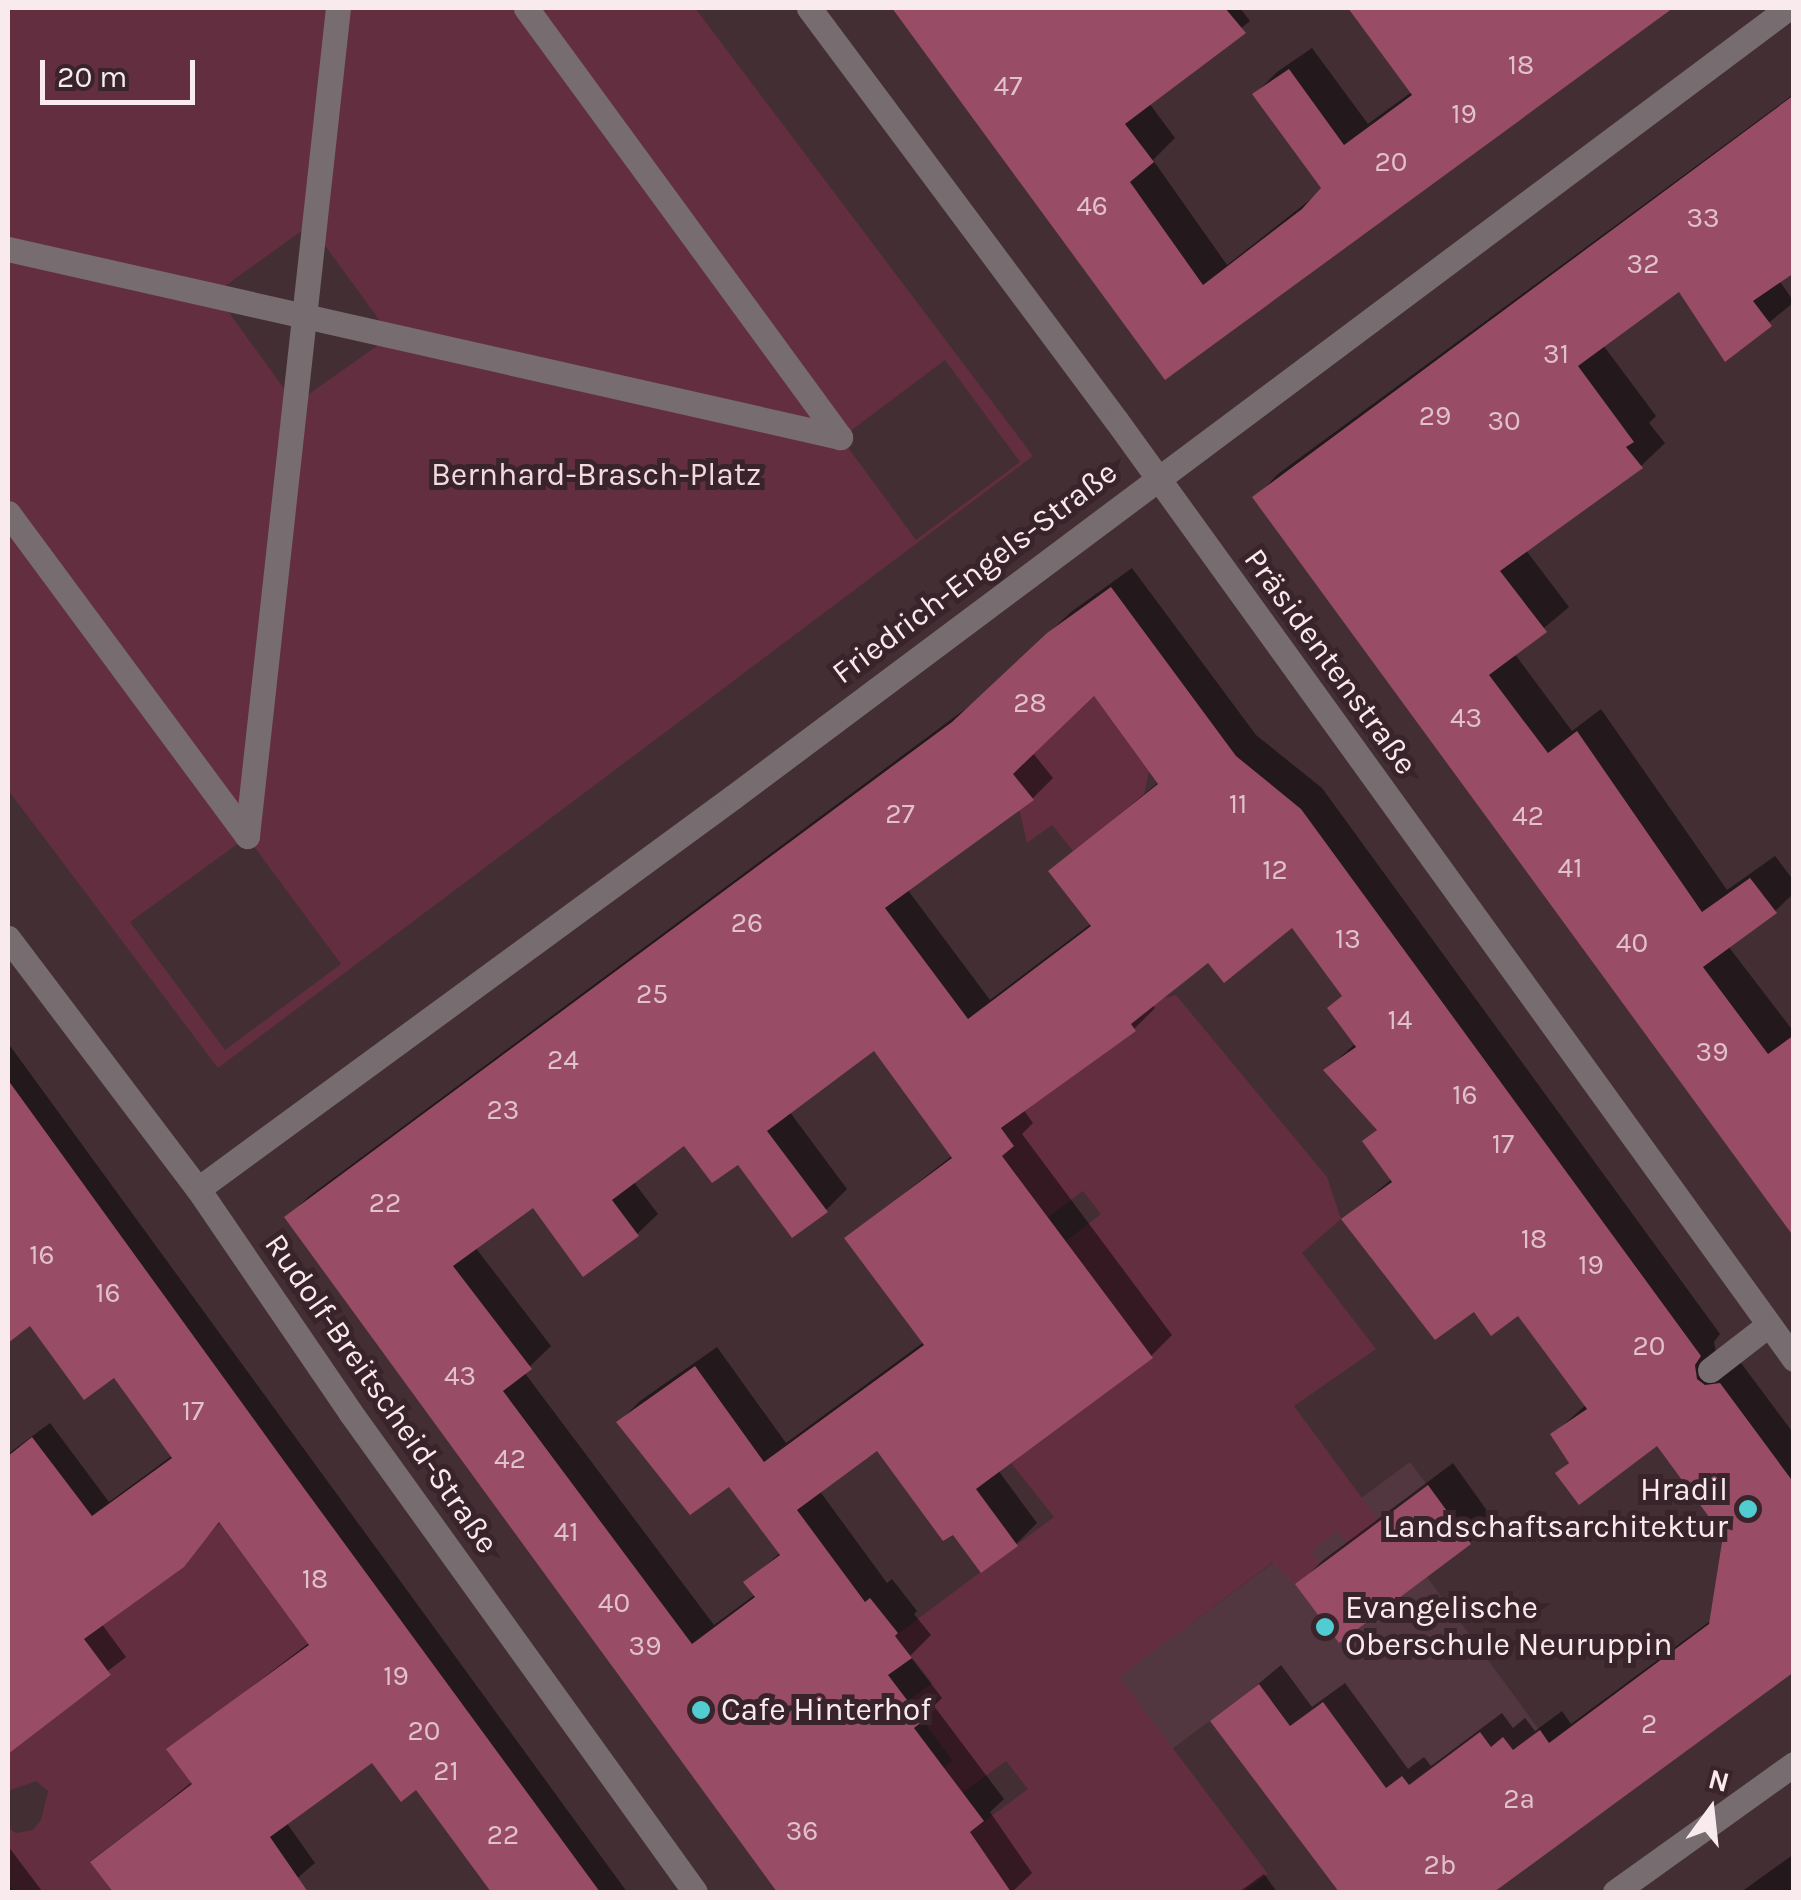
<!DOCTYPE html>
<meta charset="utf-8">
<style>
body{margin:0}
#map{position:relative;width:1801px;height:1900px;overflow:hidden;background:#432e34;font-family:Karla,sans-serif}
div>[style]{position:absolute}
.built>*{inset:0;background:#523740}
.green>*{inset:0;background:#632e40}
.shadow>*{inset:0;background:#0007}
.building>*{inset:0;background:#994c66}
.minor>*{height:25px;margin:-12.5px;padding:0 12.5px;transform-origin:12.5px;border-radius:12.5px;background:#776c6f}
.dots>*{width:28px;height:28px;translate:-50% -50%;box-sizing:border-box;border:5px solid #38242a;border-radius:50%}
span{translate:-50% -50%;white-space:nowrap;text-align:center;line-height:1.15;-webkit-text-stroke:10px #38242a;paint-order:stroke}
.number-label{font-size:28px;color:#e0c2cb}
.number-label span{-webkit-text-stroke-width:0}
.park-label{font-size:32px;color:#f2dae0}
.street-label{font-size:32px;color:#f8eaed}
.poi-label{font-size:32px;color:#f8eaed}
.right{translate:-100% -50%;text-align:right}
.left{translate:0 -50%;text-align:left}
.frame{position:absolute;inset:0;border:10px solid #f8eaed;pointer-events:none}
.north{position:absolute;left:1661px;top:1760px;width:100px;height:100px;-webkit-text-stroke:8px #38242a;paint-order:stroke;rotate:15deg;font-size:28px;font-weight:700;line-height:40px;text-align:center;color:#f8eaed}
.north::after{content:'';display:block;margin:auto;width:35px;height:45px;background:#f8eaed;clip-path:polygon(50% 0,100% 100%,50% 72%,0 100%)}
.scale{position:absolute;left:40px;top:60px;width:155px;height:45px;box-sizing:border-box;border:5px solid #f8eaed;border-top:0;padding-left:12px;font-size:30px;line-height:35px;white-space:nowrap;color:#f8eaed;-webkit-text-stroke:8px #38242a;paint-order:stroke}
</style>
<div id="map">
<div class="built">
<i style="clip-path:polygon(1410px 1462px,1471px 1544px,1427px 1577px,1601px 1814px,1494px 1892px,1489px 1892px,1402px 1776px,1354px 1812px,1259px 1684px,1172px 1749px,1118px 1677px)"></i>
</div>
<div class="green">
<i style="clip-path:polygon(evenodd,8px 8px,695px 8px,1033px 456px,218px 1068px,8px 790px,8px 8px,310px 225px,391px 336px,295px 404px,215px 293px,310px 225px,8px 8px,945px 360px,1020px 462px,916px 540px,841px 438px,945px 360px,8px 8px,247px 837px,341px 964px,225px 1050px,130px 922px,247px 837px)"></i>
<i style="clip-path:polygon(1094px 696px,1149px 772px,1144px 795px,1073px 851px,1052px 825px,1027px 843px,1014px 786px,1019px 781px,1013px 774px)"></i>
<i style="clip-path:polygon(1176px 995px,1327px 1177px,1341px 1219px,1302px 1253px,1376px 1349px,1294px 1406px,1379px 1521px,1348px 1544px,1338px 1531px,1311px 1551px,1321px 1565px,1295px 1584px,1273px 1562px,1119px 1677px,1268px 1874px,1243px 1892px,1011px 1892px,995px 1871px,955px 1843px,1028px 1789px,1006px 1761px,929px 1817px,911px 1790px,953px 1761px,908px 1701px,932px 1683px,895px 1636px,1054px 1517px,1011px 1463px,1152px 1358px,1066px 1241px,1101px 1214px,1083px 1191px,1048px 1217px,1002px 1156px,1013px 1145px,1002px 1129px,1127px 1019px,1150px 1002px)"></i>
<i style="clip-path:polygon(203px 1501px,318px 1657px,193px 1784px,221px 1848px,252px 1892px,204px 1892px,147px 1818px,90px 1861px,113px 1892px,15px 1892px,8px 1883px,8px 1828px,16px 1833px,33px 1830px,41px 1820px,48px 1791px,36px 1781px,8px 1791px,8px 1750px,111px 1676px,84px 1639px,187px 1564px)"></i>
</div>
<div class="shadow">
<i style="clip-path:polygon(895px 8px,1240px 8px,1250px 21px,1149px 103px,1175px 138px,1153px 160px,1227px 265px,1325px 188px,1255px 94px,1277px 72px,1312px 48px,1368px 124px,1413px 91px,1360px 19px,1372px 8px,1666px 8px,1166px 376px)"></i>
<i style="clip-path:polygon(1794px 94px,1794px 193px,1779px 280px,1794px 302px,1726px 358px,1680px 289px,1603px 345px,1656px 416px,1649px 423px,1665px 443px,1641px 466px,1525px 549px,1569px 607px,1514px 653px,1572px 731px,1601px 709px,1727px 890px,1775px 856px,1794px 881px,1794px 893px,1775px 911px,1728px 946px,1794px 1032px,1794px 1232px,1255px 498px,1278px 474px)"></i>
<i style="clip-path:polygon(evenodd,1132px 568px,1256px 735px,1322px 788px,1720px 1334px,1714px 1342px,1717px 1358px,1727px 1366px,1741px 1363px,1794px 1434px,1794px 1669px,1490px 1892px,1340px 1892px,1213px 1722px,1281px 1665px,1312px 1707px,1345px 1683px,1408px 1769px,1424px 1757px,1431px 1766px,1502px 1713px,1513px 1728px,1525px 1718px,1535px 1731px,1562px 1711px,1571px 1724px,1713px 1619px,1725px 1535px,1658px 1443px,1558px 1473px,1570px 1461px,1553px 1434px,1587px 1404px,1519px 1313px,1475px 1308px,1344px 1219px,1393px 1178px,1365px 1142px,1378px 1129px,1326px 1070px,1356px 1043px,1344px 994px,1292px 924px,1209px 959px,1152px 1004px,1155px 1008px,1134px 1029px,1023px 1109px,1033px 1123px,1022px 1134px,1172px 1335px,1151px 1356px,998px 1470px,1037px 1523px,1016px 1544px,953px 1531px,877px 1447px,819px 1490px,887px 1583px,892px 1579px,917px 1611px,914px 1614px,931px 1635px,910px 1656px,942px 1698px,934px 1706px,1004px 1799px,990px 1812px,1032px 1873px,1012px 1892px,780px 1892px,288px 1217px,308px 1197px,976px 701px,1071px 612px,1132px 568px,1094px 692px,1160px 781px,1051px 871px,1092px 923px,990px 1000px,907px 889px,1033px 798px,1053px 778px,1032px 752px,1094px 692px,1132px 568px,874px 1048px,953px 1155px,847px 1238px,924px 1342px,786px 1443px,717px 1347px,640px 1401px,619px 1422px,730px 1484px,781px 1552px,747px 1582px,756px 1594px,714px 1625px,524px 1372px,551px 1346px,475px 1247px,534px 1205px,637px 1234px,658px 1214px,633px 1181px,684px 1143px,739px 1161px,826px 1210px,847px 1189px,789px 1111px,874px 1048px)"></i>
<i style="clip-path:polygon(8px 1043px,627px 1892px,486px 1892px,491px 1889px,417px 1787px,373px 1760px,286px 1822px,315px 1863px,281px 1892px,255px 1892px,245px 1878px,226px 1892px,116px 1892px,93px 1862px,193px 1781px,170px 1749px,310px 1642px,221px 1521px,182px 1565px,101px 1623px,126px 1657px,8px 1748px,8px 1454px,50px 1423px,109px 1502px,173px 1455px,114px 1374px,30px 1323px,13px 1336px,8px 1328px)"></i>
<i style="clip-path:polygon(1453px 1463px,1493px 1519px,1470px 1542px,1339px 1639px,1298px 1585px,1322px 1561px)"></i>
<i style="clip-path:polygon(8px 1846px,42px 1891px,40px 1892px,8px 1892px)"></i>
<i style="clip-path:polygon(1794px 1854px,1794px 1892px,1741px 1892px)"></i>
<i style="clip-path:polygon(1264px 1874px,1277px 1892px,1239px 1892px)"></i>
</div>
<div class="building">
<i style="clip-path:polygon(892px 8px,1225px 8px,1246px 33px,1125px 124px,1154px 162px,1130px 182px,1203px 285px,1302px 209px,1321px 188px,1252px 94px,1289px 69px,1344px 145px,1412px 95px,1348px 8px,1673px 8px,1165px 380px)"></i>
<i style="clip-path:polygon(1794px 95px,1794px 273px,1753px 301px,1772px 326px,1725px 362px,1679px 292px,1578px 366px,1634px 442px,1626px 447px,1643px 468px,1500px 571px,1547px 632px,1489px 675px,1548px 753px,1577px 731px,1702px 912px,1750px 878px,1777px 913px,1703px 967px,1768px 1054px,1794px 1035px,1794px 1237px,1252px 497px)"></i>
<i style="clip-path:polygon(evenodd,1111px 587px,1236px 756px,1301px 809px,1701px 1356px,1695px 1365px,1697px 1379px,1705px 1385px,1720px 1383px,1794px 1483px,1794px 1672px,1494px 1892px,1339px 1892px,1210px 1721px,1259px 1684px,1290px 1726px,1323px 1702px,1386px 1788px,1402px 1776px,1409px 1785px,1480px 1732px,1491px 1747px,1503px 1737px,1513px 1750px,1540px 1730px,1549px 1743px,1709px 1624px,1723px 1536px,1657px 1446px,1579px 1505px,1555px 1473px,1569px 1463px,1550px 1434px,1587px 1409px,1518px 1316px,1491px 1336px,1474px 1312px,1435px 1340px,1341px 1219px,1392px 1182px,1362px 1141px,1377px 1130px,1323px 1070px,1356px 1047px,1327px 1008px,1342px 996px,1292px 928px,1224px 983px,1208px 963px,1131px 1024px,1136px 1031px,1001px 1128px,1014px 1146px,1002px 1156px,1153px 1358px,976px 1489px,1018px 1546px,981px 1573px,953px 1535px,943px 1541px,877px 1451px,797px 1510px,865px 1602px,870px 1598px,898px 1633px,895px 1636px,912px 1658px,888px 1675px,923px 1721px,914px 1728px,984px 1821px,970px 1832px,1011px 1892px,777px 1892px,284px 1217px,952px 722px,1047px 633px,1111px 587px,1094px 696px,1158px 784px,1048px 871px,1091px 926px,968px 1019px,885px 908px,1034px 800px,1013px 774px,1094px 696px,1111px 587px,874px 1051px,952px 1158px,844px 1238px,924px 1345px,764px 1462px,695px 1366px,616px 1422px,690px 1515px,729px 1487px,780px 1555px,743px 1582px,755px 1597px,692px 1644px,503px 1391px,532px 1369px,453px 1266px,533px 1208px,583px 1277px,639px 1236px,612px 1200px,684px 1146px,712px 1183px,738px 1165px,792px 1238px,828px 1212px,767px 1131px,874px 1051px)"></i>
<i style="clip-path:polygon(8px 1080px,284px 1461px,600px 1892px,491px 1892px,416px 1790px,401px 1802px,372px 1763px,270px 1837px,308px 1892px,113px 1892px,90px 1862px,192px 1784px,166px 1749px,309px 1645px,219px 1522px,184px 1567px,84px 1639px,111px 1675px,8px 1754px,8px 1456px,32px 1437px,92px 1516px,172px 1458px,114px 1378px,84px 1400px,30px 1326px,8px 1343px)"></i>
<i style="clip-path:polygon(1428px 1485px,1471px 1544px,1339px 1643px,1295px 1584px)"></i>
</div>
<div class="minor">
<i style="left:526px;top:8px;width:532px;rotate:53.8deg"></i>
<i style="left:809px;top:8px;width:514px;rotate:53.31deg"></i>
<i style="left:1116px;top:420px;width:1158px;rotate:54.17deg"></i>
<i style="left:8px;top:249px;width:853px;rotate:12.73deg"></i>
<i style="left:8px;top:513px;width:402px;rotate:53.5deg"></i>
<i style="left:247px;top:836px;width:833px;rotate:-83.73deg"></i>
<i style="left:8px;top:938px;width:315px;rotate:52.9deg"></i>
<i style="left:198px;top:1189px;width:270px;rotate:55.7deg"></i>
<i style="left:350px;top:1412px;width:591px;rotate:54.29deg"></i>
<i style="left:198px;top:1189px;width:663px;rotate:-36.23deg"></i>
<i style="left:733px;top:797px;width:1317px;rotate:-36.79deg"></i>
<i style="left:1710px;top:1370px;width:73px;rotate:-37.8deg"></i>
<i style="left:1615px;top:1892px;width:220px;rotate:-35.6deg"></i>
</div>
<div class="dots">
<i style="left:1748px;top:1509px;background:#51ccd1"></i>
<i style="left:1325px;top:1627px;background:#51ccd1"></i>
<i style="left:701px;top:1710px;background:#51ccd1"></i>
</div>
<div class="number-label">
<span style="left:1521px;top:65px">18</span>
<span style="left:1008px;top:86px">47</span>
<span style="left:1464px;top:114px">19</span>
<span style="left:1391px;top:162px">20</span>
<span style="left:1092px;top:206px">46</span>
<span style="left:1703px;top:218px">33</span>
<span style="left:1643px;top:264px">32</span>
<span style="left:1556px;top:354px">31</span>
<span style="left:1435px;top:416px">29</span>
<span style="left:1504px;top:421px">30</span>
<span style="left:1030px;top:703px">28</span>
<span style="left:1466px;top:718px">43</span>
<span style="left:1238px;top:804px">11</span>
<span style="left:900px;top:814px">27</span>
<span style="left:1528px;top:816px">42</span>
<span style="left:1570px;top:868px">41</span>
<span style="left:1275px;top:870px">12</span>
<span style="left:747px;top:923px">26</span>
<span style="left:1348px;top:939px">13</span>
<span style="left:1632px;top:943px">40</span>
<span style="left:652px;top:994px">25</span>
<span style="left:1400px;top:1020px">14</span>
<span style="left:1712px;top:1052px">39</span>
<span style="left:563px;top:1060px">24</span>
<span style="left:1465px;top:1095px">16</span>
<span style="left:503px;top:1110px">23</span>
<span style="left:1503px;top:1144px">17</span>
<span style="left:385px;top:1203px">22</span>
<span style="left:1534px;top:1239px">18</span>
<span style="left:42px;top:1255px">16</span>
<span style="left:1591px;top:1265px">19</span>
<span style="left:108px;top:1293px">16</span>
<span style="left:1649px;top:1346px">20</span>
<span style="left:460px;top:1376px">43</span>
<span style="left:193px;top:1411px">17</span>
<span style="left:510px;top:1459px">42</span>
<span style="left:566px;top:1532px">41</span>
<span style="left:315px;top:1579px">18</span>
<span style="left:614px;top:1603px">40</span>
<span style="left:645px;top:1646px">39</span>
<span style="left:396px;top:1676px">19</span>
<span style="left:1649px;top:1724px">2</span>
<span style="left:424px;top:1731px">20</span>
<span style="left:446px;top:1771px">21</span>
<span style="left:1519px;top:1799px">2a</span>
<span style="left:802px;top:1831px">36</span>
<span style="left:503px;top:1835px">22</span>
<span style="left:1440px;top:1865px">2b</span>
</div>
<div class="park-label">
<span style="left:596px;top:475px">Bernhard-Brasch-Platz</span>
</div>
<div class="street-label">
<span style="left:975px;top:573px;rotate:-37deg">Friedrich-Engels-Straße</span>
<span style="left:1330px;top:662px;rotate:54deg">Präsidentenstraße</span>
<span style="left:381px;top:1394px;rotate:55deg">Rudolf-Breitscheid-Straße</span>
</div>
<div class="poi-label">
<span class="right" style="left:1728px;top:1509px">Hradil<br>Landschaftsarchitektur</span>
<span class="left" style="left:1345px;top:1627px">Evangelische<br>Oberschule Neuruppin</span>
<span class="left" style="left:721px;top:1710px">Cafe Hinterhof</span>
</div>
<div class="frame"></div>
<div class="north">N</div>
<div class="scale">20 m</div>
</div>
